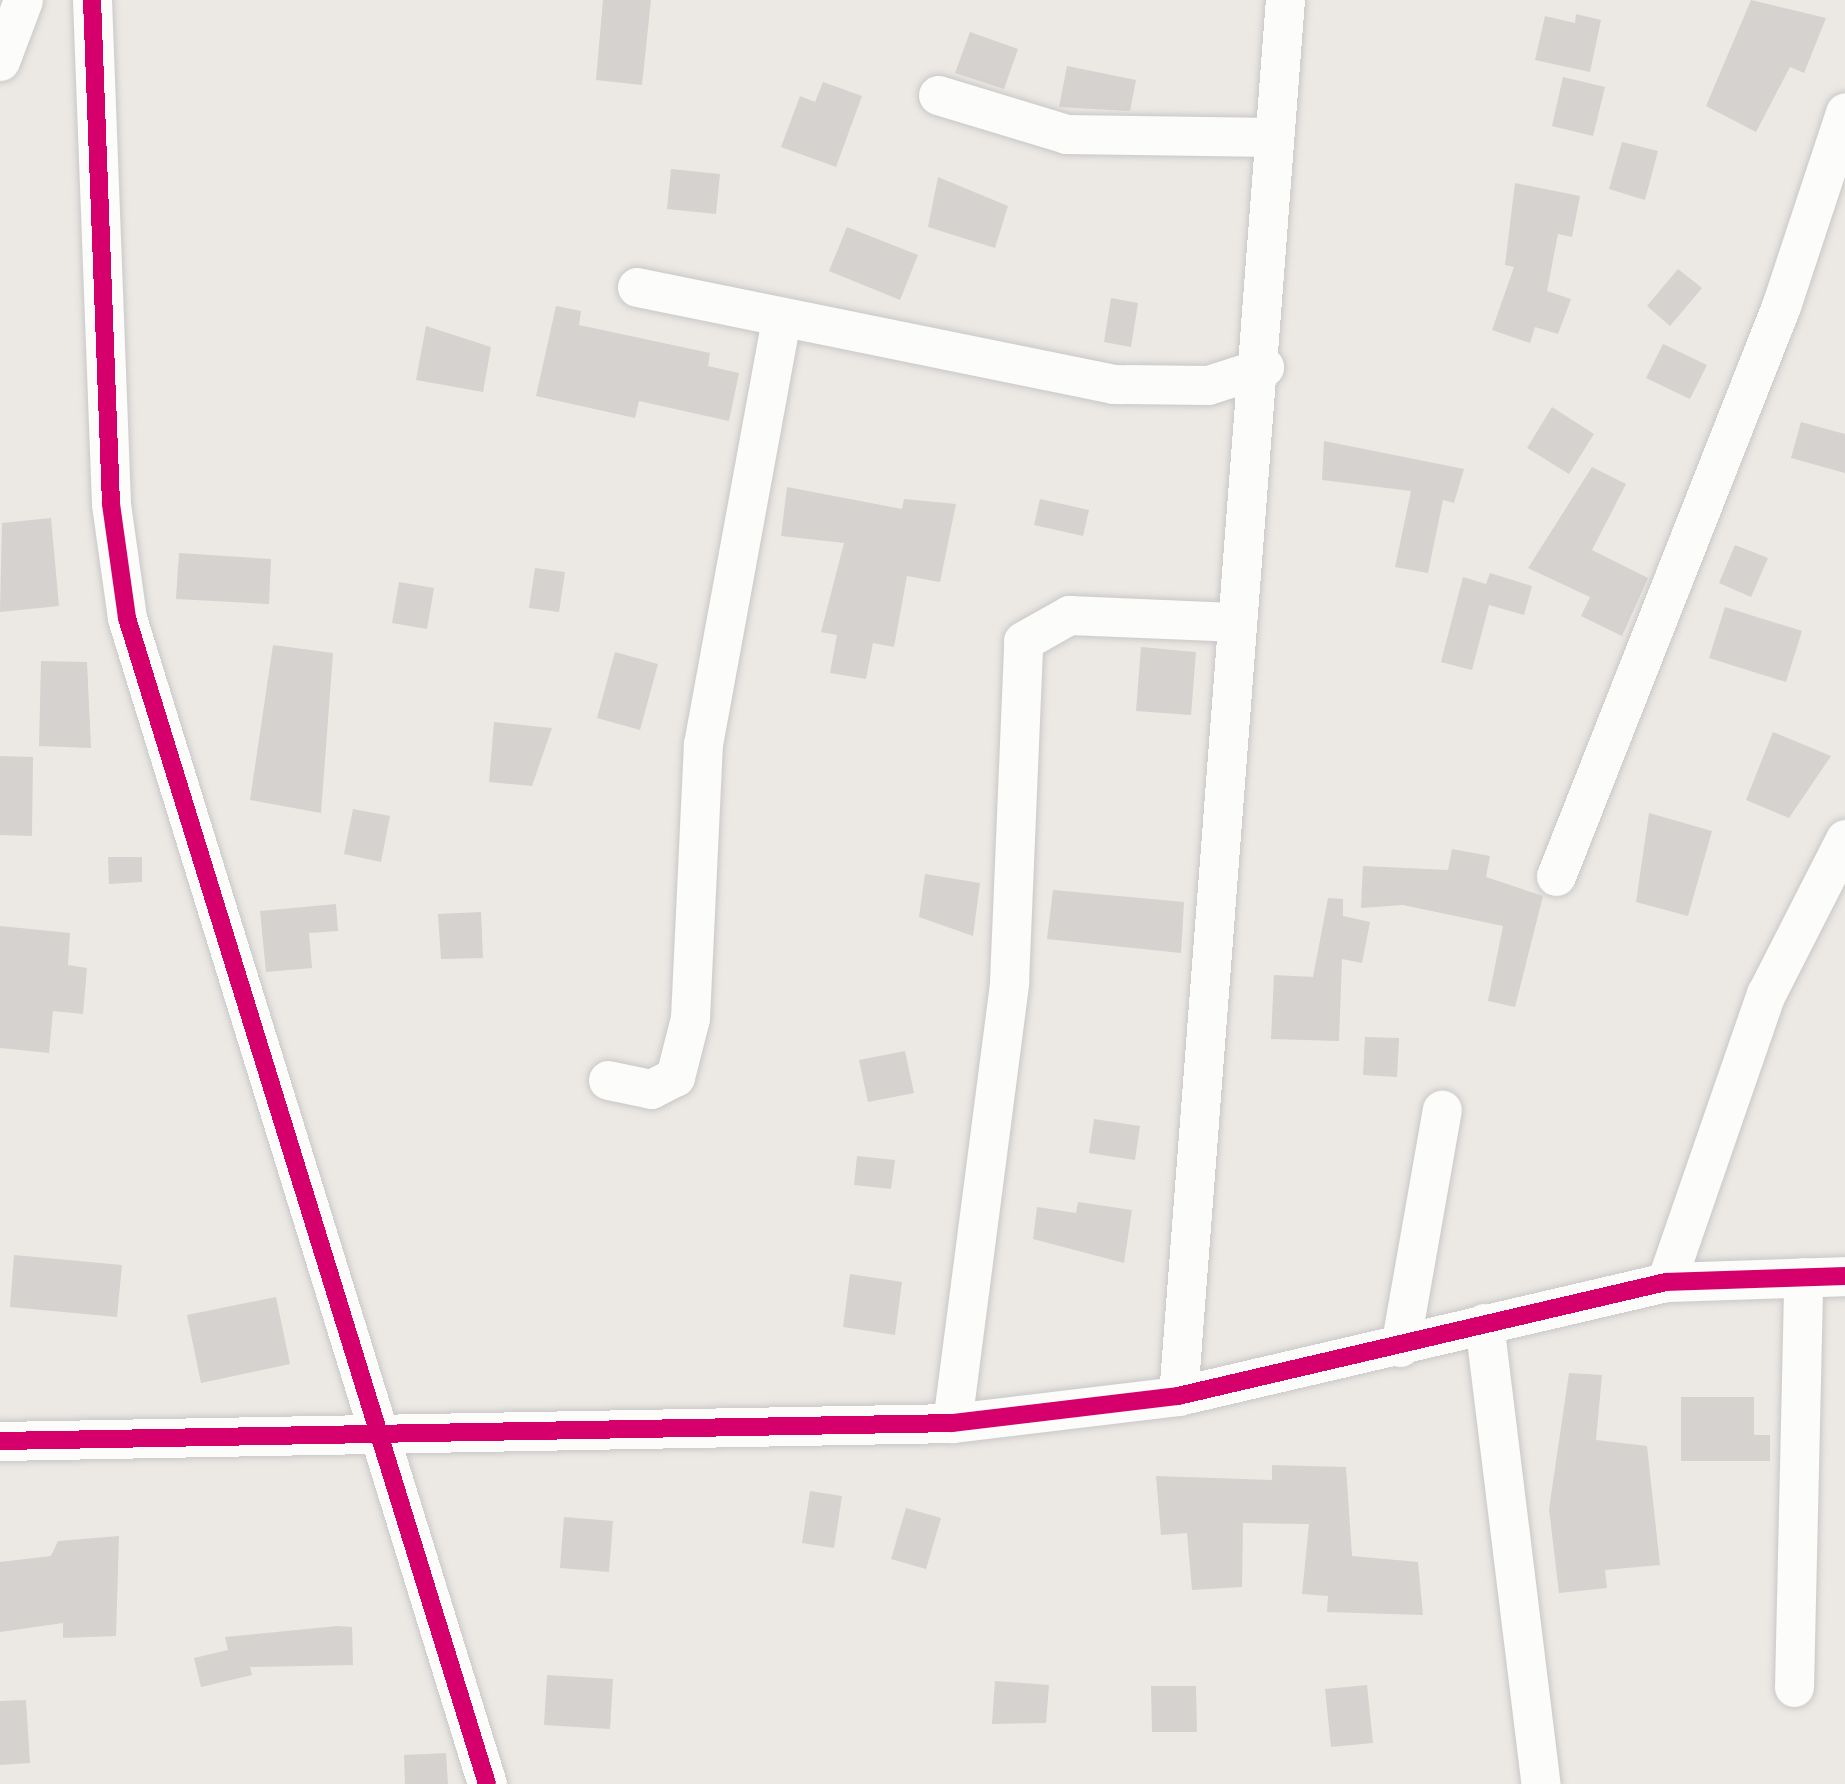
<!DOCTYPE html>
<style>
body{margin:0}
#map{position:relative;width:1845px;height:1784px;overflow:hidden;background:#ece9e4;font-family:"Open Sans",sans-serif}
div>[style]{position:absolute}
.building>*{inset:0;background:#d5d2cf}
.roads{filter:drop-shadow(0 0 3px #c9c8c8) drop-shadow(0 0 3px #c9c8c8)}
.minor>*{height:39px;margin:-19.5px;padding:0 19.5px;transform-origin:19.5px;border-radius:19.5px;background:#fcfcfb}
.cycleway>*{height:18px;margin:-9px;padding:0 9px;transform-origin:9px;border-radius:9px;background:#d6006c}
span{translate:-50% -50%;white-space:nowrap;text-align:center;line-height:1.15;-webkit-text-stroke:9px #fff;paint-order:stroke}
</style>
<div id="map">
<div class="building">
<i style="clip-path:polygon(603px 0,651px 0,642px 85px,596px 80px)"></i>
<i style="clip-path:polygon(1751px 0,1826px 18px,1804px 73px,1790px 67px,1756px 132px,1706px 106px)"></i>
<i style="clip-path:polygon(1576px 14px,1601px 20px,1590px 72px,1535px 60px,1545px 16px,1575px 23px)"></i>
<i style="clip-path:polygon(970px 32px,1018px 49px,1004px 89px,955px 73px)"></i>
<i style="clip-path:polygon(1067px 66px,1136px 80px,1130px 111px,1059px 107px)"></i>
<i style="clip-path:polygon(1563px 77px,1605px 87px,1593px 136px,1552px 126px)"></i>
<i style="clip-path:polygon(823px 82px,862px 96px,836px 167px,781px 147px,800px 96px,815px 102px)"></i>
<i style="clip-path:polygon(1622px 142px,1658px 151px,1645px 200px,1609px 189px)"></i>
<i style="clip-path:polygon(671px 169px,720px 174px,716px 214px,667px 209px)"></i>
<i style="clip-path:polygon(938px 177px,1008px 206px,995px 248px,928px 227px)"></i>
<i style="clip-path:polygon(1515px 183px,1580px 196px,1572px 237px,1558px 234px,1547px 291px,1571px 299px,1558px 334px,1535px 327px,1530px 343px,1492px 330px,1514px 267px,1505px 265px)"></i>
<i style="clip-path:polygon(847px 227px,918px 255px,900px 300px,829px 271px)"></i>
<i style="clip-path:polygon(1678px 269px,1702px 288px,1670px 326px,1647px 306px)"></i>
<i style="clip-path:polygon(1111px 298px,1138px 303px,1131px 347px,1104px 342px)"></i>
<i style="clip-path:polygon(556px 306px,581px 311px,579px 325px,710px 353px,708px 366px,739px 373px,729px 421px,639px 401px,635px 418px,536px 396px)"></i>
<i style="clip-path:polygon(426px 326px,491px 347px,483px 392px,416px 380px)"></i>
<i style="clip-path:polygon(1663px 344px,1707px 365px,1690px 399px,1646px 378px)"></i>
<i style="clip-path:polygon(1552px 407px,1594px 434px,1569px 474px,1527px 448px)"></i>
<i style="clip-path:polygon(1801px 422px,1845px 434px,1845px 473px,1791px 458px)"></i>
<i style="clip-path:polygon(1324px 441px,1464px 469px,1454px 503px,1443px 500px,1428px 573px,1395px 567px,1411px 491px,1322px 480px)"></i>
<i style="clip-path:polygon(1592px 467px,1626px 484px,1592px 550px,1648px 578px,1622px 636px,1581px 616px,1590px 597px,1528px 568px)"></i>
<i style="clip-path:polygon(787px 487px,902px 509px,904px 499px,956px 504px,940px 582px,907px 576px,894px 647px,873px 643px,866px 679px,830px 673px,837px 635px,821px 632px,844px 543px,781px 536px)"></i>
<i style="clip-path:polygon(1040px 499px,1089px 510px,1083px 536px,1034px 525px)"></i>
<i style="clip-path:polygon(51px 518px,59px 606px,0 612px,2px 523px)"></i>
<i style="clip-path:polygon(1735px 545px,1768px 558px,1751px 597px,1719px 583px)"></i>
<i style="clip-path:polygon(179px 553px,271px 559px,269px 604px,176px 599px)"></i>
<i style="clip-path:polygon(535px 568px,565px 572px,559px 612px,529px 608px)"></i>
<i style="clip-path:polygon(1490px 573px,1532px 586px,1524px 615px,1489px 605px,1472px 670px,1441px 662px,1463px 577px,1486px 584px)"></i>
<i style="clip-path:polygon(399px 582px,434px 588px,427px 629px,392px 623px)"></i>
<i style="clip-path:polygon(1725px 607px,1802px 631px,1786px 682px,1709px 658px)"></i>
<i style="clip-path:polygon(273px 645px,333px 653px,321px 813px,250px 800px)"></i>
<i style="clip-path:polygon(1141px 647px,1196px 652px,1191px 715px,1136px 711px)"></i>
<i style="clip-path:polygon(615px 652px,658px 664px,640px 730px,597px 718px)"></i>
<i style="clip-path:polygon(41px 661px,87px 662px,91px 748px,39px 746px)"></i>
<i style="clip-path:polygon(494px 722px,552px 728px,532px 786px,489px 782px)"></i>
<i style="clip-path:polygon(1773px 732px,1831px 756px,1789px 818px,1746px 800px)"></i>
<i style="clip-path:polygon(0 756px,33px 757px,32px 836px,0 835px)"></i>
<i style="clip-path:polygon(353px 809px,390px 816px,381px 862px,344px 854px)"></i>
<i style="clip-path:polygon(1649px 813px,1712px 831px,1688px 916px,1636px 902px)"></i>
<i style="clip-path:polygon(1452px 849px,1490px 856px,1486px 877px,1543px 896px,1515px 1007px,1488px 1001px,1503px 926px,1403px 905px,1361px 908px,1363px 866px,1448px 870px)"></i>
<i style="clip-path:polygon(108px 857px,142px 857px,142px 882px,109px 884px)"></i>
<i style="clip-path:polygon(925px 874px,980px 883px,973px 936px,919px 917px)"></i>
<i style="clip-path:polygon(1053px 890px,1184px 902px,1181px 953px,1047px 939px)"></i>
<i style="clip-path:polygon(1328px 898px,1343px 899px,1343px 916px,1370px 922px,1362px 963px,1342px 959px,1339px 1041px,1271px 1039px,1274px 975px,1313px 977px)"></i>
<i style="clip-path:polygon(336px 904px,338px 931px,309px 933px,312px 968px,266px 972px,260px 911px)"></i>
<i style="clip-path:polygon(481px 912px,483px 958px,441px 959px,438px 914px)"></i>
<i style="clip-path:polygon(0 926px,70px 933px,68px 965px,87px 968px,83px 1014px,53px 1011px,49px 1053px,0 1048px)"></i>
<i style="clip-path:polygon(1365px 1037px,1399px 1038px,1397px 1077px,1363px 1075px)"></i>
<i style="clip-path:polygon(905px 1051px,914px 1093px,868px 1102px,859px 1060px)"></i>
<i style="clip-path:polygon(1094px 1119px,1140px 1126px,1135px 1160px,1089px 1153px)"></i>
<i style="clip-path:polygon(857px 1156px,895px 1160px,891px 1189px,854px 1185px)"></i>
<i style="clip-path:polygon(1078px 1202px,1132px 1210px,1124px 1263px,1033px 1239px,1037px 1207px,1076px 1213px)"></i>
<i style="clip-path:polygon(14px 1255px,122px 1265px,117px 1317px,10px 1307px)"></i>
<i style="clip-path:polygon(850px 1274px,902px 1282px,895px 1335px,843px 1327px)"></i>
<i style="clip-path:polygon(276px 1297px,290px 1364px,201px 1383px,187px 1315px)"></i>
<i style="clip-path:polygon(1569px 1373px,1602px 1375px,1596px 1440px,1647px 1446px,1660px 1565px,1605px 1570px,1607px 1588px,1559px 1593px,1549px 1509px)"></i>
<i style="clip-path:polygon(1681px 1397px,1754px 1397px,1754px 1435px,1770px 1435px,1770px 1461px,1681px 1461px)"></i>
<i style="clip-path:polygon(1272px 1465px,1346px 1467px,1352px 1556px,1418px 1562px,1423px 1615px,1327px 1612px,1328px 1596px,1302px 1594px,1309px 1524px,1243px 1523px,1242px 1587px,1192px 1590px,1187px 1533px,1161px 1535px,1156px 1476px,1272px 1480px)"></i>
<i style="clip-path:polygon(810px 1491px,842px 1496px,834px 1548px,802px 1543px)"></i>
<i style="clip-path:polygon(906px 1508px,941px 1518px,926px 1569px,891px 1559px)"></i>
<i style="clip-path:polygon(564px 1517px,613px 1521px,609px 1572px,560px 1568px)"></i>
<i style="clip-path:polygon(119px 1536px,116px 1636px,63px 1638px,63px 1623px,0 1632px,0 1562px,51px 1556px,58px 1541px)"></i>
<i style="clip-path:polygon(337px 1626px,352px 1627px,353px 1665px,250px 1667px,252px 1675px,201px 1687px,194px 1658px,228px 1650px,225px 1637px)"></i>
<i style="clip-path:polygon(547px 1675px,613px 1679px,610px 1729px,544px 1725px)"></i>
<i style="clip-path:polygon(995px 1681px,1049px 1685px,1046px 1723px,992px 1724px)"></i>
<i style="clip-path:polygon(1367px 1685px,1373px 1743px,1331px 1747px,1325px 1689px)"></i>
<i style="clip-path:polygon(1151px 1686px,1196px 1686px,1197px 1732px,1152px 1732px)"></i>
<i style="clip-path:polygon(26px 1700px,30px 1763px,0 1765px,0 1701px)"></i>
<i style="clip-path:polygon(446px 1753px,448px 1784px,405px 1784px,404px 1755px)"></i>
</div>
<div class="roads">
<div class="minor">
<i style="left:92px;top:0;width:504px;rotate:87.84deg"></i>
<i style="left:111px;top:504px;width:115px;rotate:82deg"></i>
<i style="left:127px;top:618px;width:1220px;rotate:72.84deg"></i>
<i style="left:0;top:61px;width:65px;rotate:-69.3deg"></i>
<i style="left:938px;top:95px;width:134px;rotate:16.9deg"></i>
<i style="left:1066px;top:134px;width:208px;rotate:0.8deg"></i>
<i style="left:637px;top:287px;width:486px;rotate:11.5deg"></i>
<i style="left:1113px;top:384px;width:95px;rotate:0.6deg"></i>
<i style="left:1208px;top:385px;width:59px;rotate:-17.8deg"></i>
<i style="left:1556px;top:876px;width:613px;rotate:-68.46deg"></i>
<i style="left:1781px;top:306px;width:204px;rotate:-71.7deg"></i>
<i style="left:608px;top:1080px;width:44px;rotate:11.8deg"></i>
<i style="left:651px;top:1089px;width:27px;rotate:-27deg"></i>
<i style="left:675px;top:1077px;width:61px;rotate:-75.7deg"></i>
<i style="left:690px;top:1018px;width:274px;rotate:-87.3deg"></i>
<i style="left:703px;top:744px;width:432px;rotate:-79.6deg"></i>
<i style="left:1666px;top:1282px;width:305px;rotate:-70.9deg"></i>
<i style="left:1766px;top:994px;width:174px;rotate:-63deg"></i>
<i style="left:1484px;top:1323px;width:465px;rotate:83deg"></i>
<i style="left:1400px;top:1347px;width:241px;rotate:-80deg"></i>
<i style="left:1178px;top:1396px;width:1400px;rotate:-85.62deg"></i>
<i style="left:952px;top:1423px;width:445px;rotate:-82.6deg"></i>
<i style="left:1009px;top:982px;width:341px;rotate:-87.6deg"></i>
<i style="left:1023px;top:641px;width:53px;rotate:-29.5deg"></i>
<i style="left:1069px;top:615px;width:164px;rotate:2.4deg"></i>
<i style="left:0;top:1441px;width:952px;rotate:-1.08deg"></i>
<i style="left:952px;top:1423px;width:228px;rotate:-6.8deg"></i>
<i style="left:1178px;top:1396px;width:501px;rotate:-13.15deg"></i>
<i style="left:1666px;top:1282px;width:179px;rotate:-1.9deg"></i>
<i style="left:1794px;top:1687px;width:410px;rotate:-88.7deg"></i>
</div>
</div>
<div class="cycleway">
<i style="left:92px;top:0;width:504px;rotate:87.84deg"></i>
<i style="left:111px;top:504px;width:115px;rotate:82deg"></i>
<i style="left:127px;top:618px;width:1220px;rotate:72.84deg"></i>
<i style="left:0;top:1441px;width:952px;rotate:-1.08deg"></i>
<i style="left:952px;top:1423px;width:228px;rotate:-6.8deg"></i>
<i style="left:1178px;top:1396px;width:501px;rotate:-13.15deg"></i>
<i style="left:1666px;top:1282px;width:179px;rotate:-1.9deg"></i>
</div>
</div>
